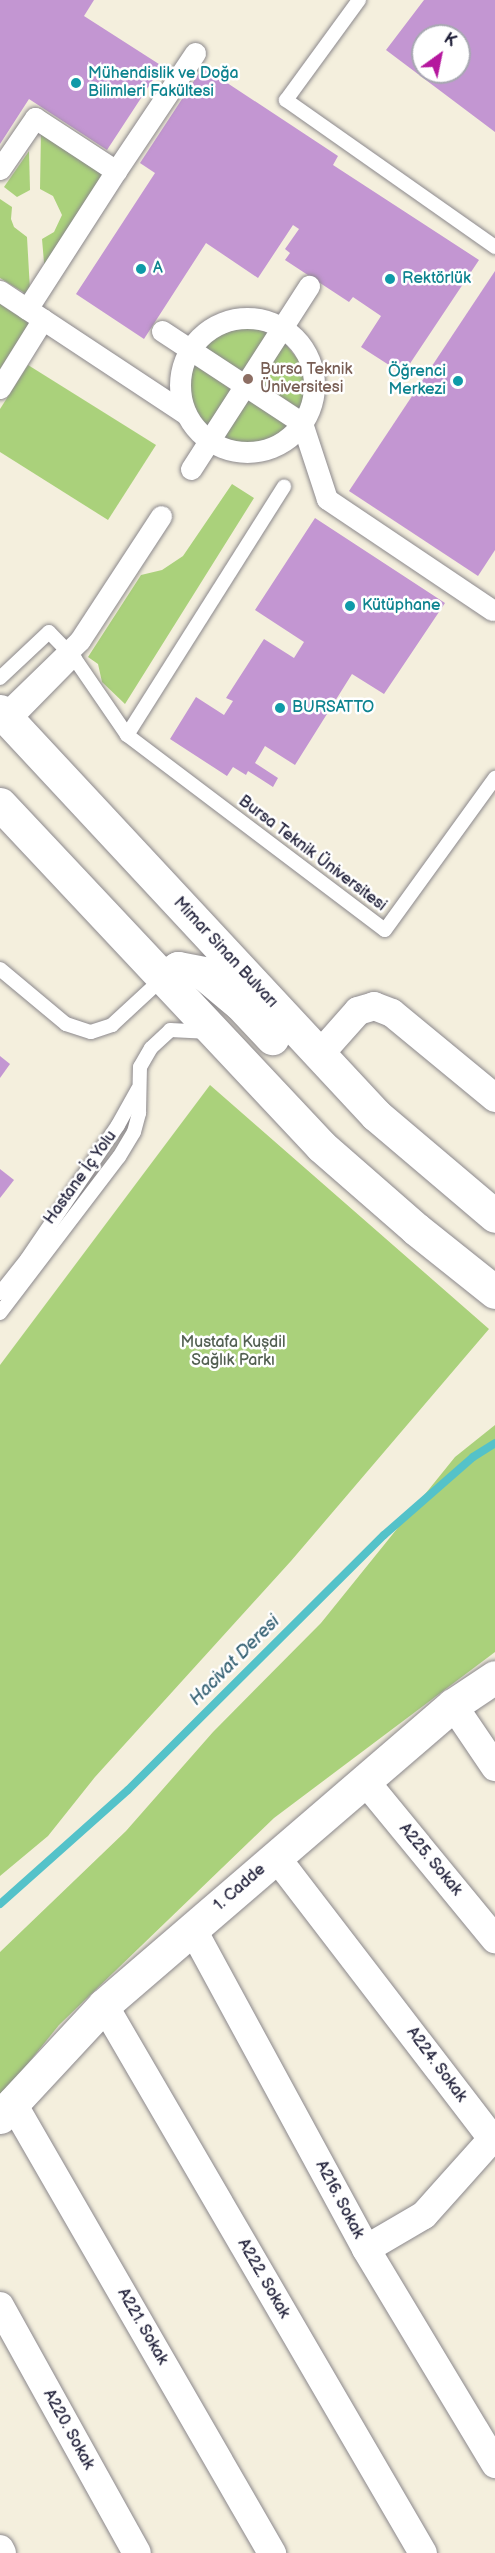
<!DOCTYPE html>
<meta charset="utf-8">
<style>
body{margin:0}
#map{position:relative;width:495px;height:2553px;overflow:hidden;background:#f4efdd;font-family:"Balsamiq Sans",sans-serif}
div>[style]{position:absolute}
.green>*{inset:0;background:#aad17b}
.stream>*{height:8px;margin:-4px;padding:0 4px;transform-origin:4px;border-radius:4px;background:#54c2c9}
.building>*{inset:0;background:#c396d2}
.roads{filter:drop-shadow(0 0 2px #8b888c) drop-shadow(0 0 2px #8b888c)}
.service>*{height:14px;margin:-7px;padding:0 7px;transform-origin:7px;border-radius:7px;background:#fff}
.pedestrian>*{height:21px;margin:-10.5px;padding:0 10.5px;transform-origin:10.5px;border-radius:10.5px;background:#fff}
.pedestrian>.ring{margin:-10.5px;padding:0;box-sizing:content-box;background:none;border:21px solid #fff;border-radius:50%}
.minor>*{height:28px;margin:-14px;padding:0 14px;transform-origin:14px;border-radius:14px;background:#fff}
.secondary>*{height:33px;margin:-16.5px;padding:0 16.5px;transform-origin:16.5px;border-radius:16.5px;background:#fff}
.primary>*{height:33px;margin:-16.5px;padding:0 16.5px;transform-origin:16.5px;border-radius:16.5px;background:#fff}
.dots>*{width:16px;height:16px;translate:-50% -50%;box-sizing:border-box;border:3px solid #fff;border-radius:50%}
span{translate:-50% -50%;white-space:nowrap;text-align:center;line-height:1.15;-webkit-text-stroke:5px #fff;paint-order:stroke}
.culture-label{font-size:16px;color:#0d838f}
.left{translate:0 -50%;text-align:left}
.right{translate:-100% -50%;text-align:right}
.education-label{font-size:16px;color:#785e54}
.street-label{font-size:16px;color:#22223b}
.park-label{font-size:16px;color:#525f51}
.water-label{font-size:18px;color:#366274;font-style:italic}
.north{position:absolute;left:411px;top:24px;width:60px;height:60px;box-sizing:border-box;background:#fff;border:2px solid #a7a7b1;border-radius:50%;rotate:33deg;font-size:16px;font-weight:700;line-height:24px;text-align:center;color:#22223b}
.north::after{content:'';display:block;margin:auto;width:21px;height:27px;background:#b5179e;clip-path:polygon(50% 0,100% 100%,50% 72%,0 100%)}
</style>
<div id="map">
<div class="green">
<i style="clip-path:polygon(41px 130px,104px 171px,45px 274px,42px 239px,54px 232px,62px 215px,53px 196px,40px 189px)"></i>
<i style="clip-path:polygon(29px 151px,30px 190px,17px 197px,4px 187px)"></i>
<i style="clip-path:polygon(0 199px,12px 207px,11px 219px,14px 227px,27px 237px,30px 290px,28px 295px,0 278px)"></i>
<i style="clip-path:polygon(0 304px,29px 323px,0 369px)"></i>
<i style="clip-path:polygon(238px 329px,257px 329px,269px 333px,243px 372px,203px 347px,219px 335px)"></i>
<i style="clip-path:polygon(283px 341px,300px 362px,305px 380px,304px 398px,300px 409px,258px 382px)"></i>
<i style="clip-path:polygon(193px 364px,231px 389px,207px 428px,199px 421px,190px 403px,188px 383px)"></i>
<i style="clip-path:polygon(28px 365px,156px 445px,108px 520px,0 452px,0 409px)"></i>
<i style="clip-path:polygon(248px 398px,290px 425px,271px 440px,251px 445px,231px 443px,222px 438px)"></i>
<i style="clip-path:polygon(232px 484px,254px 498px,125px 704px,102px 682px,98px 664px,88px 657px,141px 575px,162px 570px,183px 556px)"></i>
<i style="clip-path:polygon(210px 1085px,489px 1329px,291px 1561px,95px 1777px,48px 1836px,0 1876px,0 1365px)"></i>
<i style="clip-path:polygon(495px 1425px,495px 1652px,274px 1818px,59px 2025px,0 2098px,0 1952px,126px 1831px,213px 1732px,321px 1623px,455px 1457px)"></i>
</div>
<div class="stream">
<i style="left:0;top:1904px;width:171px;rotate:-41.7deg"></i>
<i style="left:128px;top:1790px;width:361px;rotate:-44.9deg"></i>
<i style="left:384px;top:1535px;width:118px;rotate:-41.2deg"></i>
<i style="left:473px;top:1457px;width:26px;rotate:-32deg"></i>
</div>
<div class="building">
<i style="clip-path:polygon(0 0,94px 0,84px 16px,162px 66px,107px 150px,29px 99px,0 144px)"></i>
<i style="clip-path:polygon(evenodd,424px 0,495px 0,495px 132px,386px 50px,424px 0,423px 36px,459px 36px,459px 72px,423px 72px,423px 36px)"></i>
<i style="clip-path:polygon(203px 67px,338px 156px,333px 165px,479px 260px,403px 374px,361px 347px,381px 316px,353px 297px,349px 302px,285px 260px,290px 253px,285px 249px,299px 229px,293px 225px,258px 278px,206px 243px,144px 339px,76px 294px,155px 173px,140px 163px)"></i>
<i style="clip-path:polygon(495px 271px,495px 550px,478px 576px,349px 491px)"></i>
<i style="clip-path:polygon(315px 518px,445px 603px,384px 694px,352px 674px,295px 765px,265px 746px,255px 763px,278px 778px,273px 787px,248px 771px,246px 775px,233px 767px,227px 776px,170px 739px,196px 697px,224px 715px,233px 701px,226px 698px,264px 639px,294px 658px,304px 642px,255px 610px)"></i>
<i style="clip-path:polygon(0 1056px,10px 1064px,0 1078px)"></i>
<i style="clip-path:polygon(0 1169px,14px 1180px,0 1198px)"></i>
</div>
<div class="roads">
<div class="service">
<i style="left:359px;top:0;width:124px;rotate:126.1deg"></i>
<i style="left:286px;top:100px;width:256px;rotate:35.1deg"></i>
<i style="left:0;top:678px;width:67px;rotate:-43.2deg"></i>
<i style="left:49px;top:632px;width:33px;rotate:46deg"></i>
<i style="left:12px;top:723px;width:90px;rotate:-45.5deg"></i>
<i style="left:75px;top:659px;width:92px;rotate:55.6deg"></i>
<i style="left:127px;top:735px;width:294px;rotate:-57.7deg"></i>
<i style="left:127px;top:735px;width:323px;rotate:37.1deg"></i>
<i style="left:385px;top:930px;width:188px;rotate:-54.1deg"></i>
<i style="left:0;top:969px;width:86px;rotate:39.8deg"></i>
<i style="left:66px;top:1024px;width:26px;rotate:18deg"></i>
<i style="left:91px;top:1032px;width:22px;rotate:-18deg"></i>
<i style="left:112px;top:1025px;width:69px;rotate:-42.7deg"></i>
<i style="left:0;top:1293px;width:43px;rotate:-51.5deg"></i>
<i style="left:27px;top:1259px;width:162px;rotate:-55.8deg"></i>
<i style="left:118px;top:1125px;width:41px;rotate:-60.9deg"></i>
<i style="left:0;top:1313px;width:196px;rotate:-52.7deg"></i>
<i style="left:119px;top:1157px;width:29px;rotate:-59deg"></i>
<i style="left:134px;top:1132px;width:20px;rotate:-75deg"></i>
<i style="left:139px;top:1113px;width:46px;rotate:-88.8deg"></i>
<i style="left:140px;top:1067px;width:22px;rotate:-60deg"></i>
<i style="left:151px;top:1048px;width:26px;rotate:-43deg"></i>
<i style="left:170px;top:1030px;width:35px;rotate:3deg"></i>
</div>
<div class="pedestrian">
<i style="left:0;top:169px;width:62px;rotate:-55.5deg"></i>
<i style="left:35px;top:118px;width:97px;rotate:33.2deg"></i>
<i style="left:116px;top:171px;width:142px;rotate:-56.2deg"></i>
<i style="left:0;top:291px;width:223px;rotate:33.5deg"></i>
<i style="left:27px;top:309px;width:164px;rotate:-57.2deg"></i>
<i class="ring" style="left:180px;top:318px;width:113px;height:113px"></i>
<i style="left:162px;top:331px;width:168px;rotate:33.3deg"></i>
<i style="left:302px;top:423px;width:80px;rotate:71.8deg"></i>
<i style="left:327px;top:499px;width:199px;rotate:33.9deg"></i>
<i style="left:0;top:388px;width:81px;rotate:-58.1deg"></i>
<i style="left:191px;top:469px;width:218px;rotate:-57.2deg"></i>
<i style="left:3px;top:715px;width:107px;rotate:-44.2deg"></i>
<i style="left:80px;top:640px;width:148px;rotate:-56.8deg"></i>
</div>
<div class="minor">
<i style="left:319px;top:1055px;width:59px;rotate:-48.4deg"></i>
<i style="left:358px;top:1011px;width:17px;rotate:-17deg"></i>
<i style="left:374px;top:1006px;width:19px;rotate:21deg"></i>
<i style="left:392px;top:1013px;width:134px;rotate:39.5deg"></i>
<i style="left:453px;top:1705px;width:75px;rotate:55.9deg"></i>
<i style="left:365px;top:1781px;width:205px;rotate:50.6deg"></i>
<i style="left:276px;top:1857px;width:355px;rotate:52.5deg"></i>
<i style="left:492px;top:2139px;width:102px;rotate:131.8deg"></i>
<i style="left:424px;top:2215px;width:67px;rotate:149.6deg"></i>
<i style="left:193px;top:1930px;width:363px;rotate:61.5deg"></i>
<i style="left:366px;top:2249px;width:251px;rotate:59deg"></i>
<i style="left:104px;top:2005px;width:634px;rotate:59.8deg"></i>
<i style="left:12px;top:2102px;width:521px;rotate:60.04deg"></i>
<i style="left:0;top:2306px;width:282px;rotate:61deg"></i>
<i style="left:0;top:2549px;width:4px;rotate:63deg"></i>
</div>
<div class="secondary">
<i style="left:0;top:2117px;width:153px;rotate:-47.1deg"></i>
<i style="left:104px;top:2005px;width:460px;rotate:-40.7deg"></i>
<i style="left:453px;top:1705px;width:50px;rotate:-33.7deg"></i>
</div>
<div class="primary">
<i style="left:0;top:711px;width:552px;rotate:47.06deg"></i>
<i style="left:376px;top:1115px;width:156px;rotate:40.3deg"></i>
<i style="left:0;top:804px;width:469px;rotate:46.8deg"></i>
<i style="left:321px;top:1146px;width:126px;rotate:41.1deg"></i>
<i style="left:416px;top:1229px;width:101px;rotate:38.6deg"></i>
<i style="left:163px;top:978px;width:18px;rotate:-34deg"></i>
<i style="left:178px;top:968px;width:25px;rotate:11deg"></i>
<i style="left:203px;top:973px;width:48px;rotate:40deg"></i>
<i style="left:240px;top:1004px;width:47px;rotate:46.7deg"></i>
</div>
</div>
<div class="dots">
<i style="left:76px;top:83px;background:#0f9aa8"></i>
<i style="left:141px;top:269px;background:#0f9aa8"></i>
<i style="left:390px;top:279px;background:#0f9aa8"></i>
<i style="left:248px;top:379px;background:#8d6e63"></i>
<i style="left:458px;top:381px;background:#0f9aa8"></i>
<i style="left:350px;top:606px;background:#0f9aa8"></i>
<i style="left:280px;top:708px;background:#0f9aa8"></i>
</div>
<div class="culture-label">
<span class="left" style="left:88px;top:83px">Mühendislik ve Doğa<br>Bilimleri Fakültesi</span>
<span class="left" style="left:153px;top:269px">A</span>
<span class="left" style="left:402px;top:279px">Rektörlük</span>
<span class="right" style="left:446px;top:381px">Öğrenci<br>Merkezi</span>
<span class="left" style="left:362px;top:606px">Kütüphane</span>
<span class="left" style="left:292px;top:708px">BURSATTO</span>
</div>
<div class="education-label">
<span class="left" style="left:260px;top:379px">Bursa Teknik<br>Üniversitesi</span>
</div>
<div class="street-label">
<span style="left:312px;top:854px;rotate:37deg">Bursa Teknik Üniversitesi</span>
<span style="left:225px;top:953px;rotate:47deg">Mimar Sinan Bulvarı</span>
<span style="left:81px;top:1178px;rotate:-54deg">Hastane İç Yolu</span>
<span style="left:430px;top:1860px;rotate:50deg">A225. Sokak</span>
<span style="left:240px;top:1888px;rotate:-41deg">1. Cadde</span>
<span style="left:436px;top:2065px;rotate:53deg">A224. Sokak</span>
<span style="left:339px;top:2200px;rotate:62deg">A216. Sokak</span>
<span style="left:263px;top:2279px;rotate:60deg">A222. Sokak</span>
<span style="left:142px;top:2327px;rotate:60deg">A221. Sokak</span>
<span style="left:68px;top:2430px;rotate:61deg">A220. Sokak</span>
</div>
<div class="park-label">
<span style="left:233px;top:1352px">Mustafa Kuşdil<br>Sağlık Parkı</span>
</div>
<div class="water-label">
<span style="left:235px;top:1661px;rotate:-45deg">Hacivat Deresi</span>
</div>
<div class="north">K</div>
</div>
